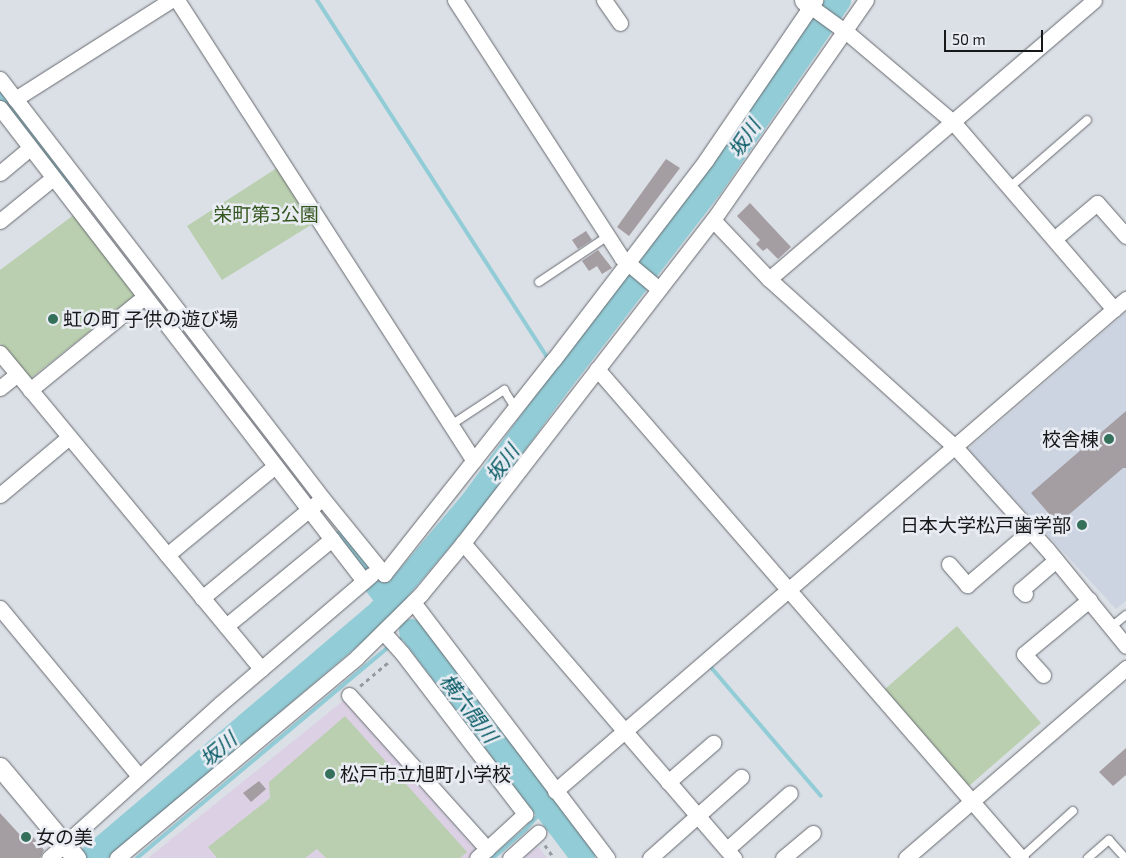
<!DOCTYPE html>
<meta charset="utf-8">
<style>
body{margin:0}
#map{position:relative;width:1126px;height:858px;overflow:hidden;background:#dbe0e6;font-family:"Exo 2","Noto Sans JP",sans-serif}
div>[style]{position:absolute}
.built>*{inset:0;background:#ccd4e1}
.education>*{inset:0;background:#dcd0e5}
.green>*{inset:0;background:#bacfaf}
.stream>*{height:4px;margin:-2px;padding:0 2px;transform-origin:2px;border-radius:2px;background:#92ccd6}
.river>*{height:24px;margin:-12px;padding:0 12px;transform-origin:12px;border-radius:12px;background:#92ccd6}
.building>*{inset:0;background:#a49da1}
.path>*{height:2.5px;margin-top:-1.25px;transform-origin:0;background:repeating-linear-gradient(90deg,#969a9f 0 4px,transparent 0 8px)}
.roads{filter:drop-shadow(0 0 1px #66696f) drop-shadow(0 0 1px #66696f)}
.service>*{height:8px;margin:-4px;padding:0 4px;transform-origin:4px;border-radius:4px;background:#fff}
.minor>*{height:15px;margin:-7.5px;padding:0 7.5px;transform-origin:7.5px;border-radius:7.5px;background:#fff}
.tertiary>*{height:19px;margin:-9.5px;padding:0 9.5px;transform-origin:9.5px;border-radius:9.5px;background:#fff}
.dots>*{width:14px;height:14px;translate:-50% -50%;box-sizing:border-box;border:2px solid #e9edf3;border-radius:50%}
span{translate:-50% -50%;white-space:nowrap;text-align:center;line-height:1.15;-webkit-text-stroke:5px #e9edf3;paint-order:stroke}
.park-label{font-size:19px;color:#33551e}
.poi-label{font-size:19px;color:#17181a}
.left{translate:0 -50%;text-align:left}
.right{translate:-100% -50%;text-align:right}
.water-label{font-size:20px;color:#005661;font-style:italic}
.scale{position:absolute;left:944px;top:30px;width:99px;height:22px;box-sizing:border-box;border:2px solid #17181a;border-top:0;padding-left:6px;font-size:15px;line-height:18px;white-space:nowrap;color:#17181a;-webkit-text-stroke:4px #e9edf3;paint-order:stroke}
</style>
<div id="map">
<div class="built">
<i style="clip-path:polygon(1126px 312px,1126px 601px,1116px 609px,968px 449px)"></i>
</div>
<div class="education">
<i style="clip-path:polygon(343px 701px,474px 848px,476px 854px,471px 858px,148px 858px)"></i>
<i style="clip-path:polygon(539px 847px,547px 858px,524px 858px,533px 850px)"></i>
</div>
<div class="green">
<i style="clip-path:polygon(280px 166px,319px 220px,222px 280px,187px 226px)"></i>
<i style="clip-path:polygon(75px 214px,136px 294px,30px 379px,0 343px,0 270px)"></i>
<i style="clip-path:polygon(957px 626px,1041px 723px,969px 786px,885px 689px)"></i>
<i style="clip-path:polygon(345px 716px,467px 852px,460px 858px,326px 858px,317px 849px,305px 858px,217px 858px,208px 847px,270px 798px,269px 782px)"></i>
</div>
<div class="stream">
<i style="left:317px;top:0;width:423px;rotate:57.2deg"></i>
<i style="left:396px;top:642px;width:19px;rotate:-36deg"></i>
<i style="left:709px;top:665px;width:172px;rotate:49.5deg"></i>
<i style="left:137px;top:858px;width:330px;rotate:-40deg"></i>
<i style="left:493px;top:858px;width:43px;rotate:-41.2deg"></i>
<i style="left:525px;top:830px;width:30px;rotate:-48deg"></i>
</div>
<div class="river">
<i style="left:0;top:95px;width:108px;rotate:52.9deg"></i>
<i style="left:343px;top:542px;width:73px;rotate:52.2deg"></i>
<i style="left:411px;top:631px;width:285px;rotate:52.8deg"></i>
<i style="left:90px;top:858px;width:381px;rotate:-40.4deg"></i>
<i style="left:380px;top:611px;width:143px;rotate:-49.8deg"></i>
<i style="left:472px;top:502px;width:140px;rotate:-53.7deg"></i>
<i style="left:555px;top:389px;width:254px;rotate:-52.4deg"></i>
<i style="left:710px;top:188px;width:228px;rotate:-55.5deg"></i>
</div>
<div class="building">
<i style="clip-path:polygon(666px 159px,680px 168px,629px 236px,617px 227px)"></i>
<i style="clip-path:polygon(750px 203px,791px 247px,778px 259px,767px 248px,763px 251px,756px 244px,760px 240px,737px 216px)"></i>
<i style="clip-path:polygon(586px 231px,592px 240px,578px 249px,572px 240px)"></i>
<i style="clip-path:polygon(598px 250px,612px 268px,602px 274px,597px 266px,589px 271px,582px 261px)"></i>
<i style="clip-path:polygon(1126px 411px,1126px 468px,1123px 468px,1058px 524px,1031px 493px)"></i>
<i style="clip-path:polygon(1126px 748px,1126px 775px,1113px 786px,1099px 772px)"></i>
<i style="clip-path:polygon(259px 781px,266px 789px,251px 802px,243px 793px)"></i>
<i style="clip-path:polygon(0 813px,21px 836px,28px 831px,44px 850px,40px 858px,0 858px)"></i>
</div>
<div class="path">
<i style="left:360px;top:686px;width:39px;rotate:-40deg"></i>
<i style="left:545px;top:845px;width:16px;rotate:55deg"></i>
</div>
<div class="roads">
<div class="service">
<i style="left:1010px;top:187px;width:102px;rotate:-41deg"></i>
<i style="left:539px;top:282px;width:83px;rotate:-33.7deg"></i>
<i style="left:451px;top:425px;width:64px;rotate:-33.4deg"></i>
<i style="left:504px;top:390px;width:15px;rotate:58deg"></i>
<i style="left:1111px;top:627px;width:19px;rotate:-39deg"></i>
<i style="left:1021px;top:858px;width:70px;rotate:-42.1deg"></i>
<i style="left:1088px;top:858px;width:28px;rotate:-41deg"></i>
<i style="left:1109px;top:840px;width:24px;rotate:48deg"></i>
</div>
<div class="minor">
<i style="left:177px;top:0;width:548px;rotate:57.21deg"></i>
<i style="left:455px;top:0;width:307px;rotate:57.1deg"></i>
<i style="left:622px;top:258px;width:48px;rotate:40deg"></i>
<i style="left:604px;top:0;width:28px;rotate:55deg"></i>
<i style="left:810px;top:6px;width:49px;rotate:35.9deg"></i>
<i style="left:850px;top:35px;width:135px;rotate:40.2deg"></i>
<i style="left:953px;top:122px;width:247px;rotate:49.3deg"></i>
<i style="left:1114px;top:309px;width:16px;rotate:-40deg"></i>
<i style="left:0;top:79px;width:530px;rotate:52.44deg"></i>
<i style="left:323px;top:499px;width:97px;rotate:50.9deg"></i>
<i style="left:384px;top:574px;width:274px;rotate:-51.7deg"></i>
<i style="left:554px;top:359px;width:250px;rotate:-52.6deg"></i>
<i style="left:706px;top:160px;width:194px;rotate:-55.7deg"></i>
<i style="left:15px;top:99px;width:185px;rotate:-32.4deg"></i>
<i style="left:0;top:108px;width:597px;rotate:52.42deg"></i>
<i style="left:0;top:173px;width:39px;rotate:-40deg"></i>
<i style="left:713px;top:220px;width:81px;rotate:46.5deg"></i>
<i style="left:769px;top:279px;width:251px;rotate:42.1deg"></i>
<i style="left:955px;top:447px;width:137px;rotate:48deg"></i>
<i style="left:1047px;top:549px;width:125px;rotate:50.8deg"></i>
<i style="left:0;top:221px;width:68px;rotate:-39.1deg"></i>
<i style="left:1054px;top:239px;width:56px;rotate:-39.9deg"></i>
<i style="left:1097px;top:203px;width:44px;rotate:48.7deg"></i>
<i style="left:769px;top:279px;width:428px;rotate:-40.6deg"></i>
<i style="left:0;top:353px;width:410px;rotate:50.4deg"></i>
<i style="left:597px;top:369px;width:647px;rotate:49.07deg"></i>
<i style="left:0;top:388px;width:22px;rotate:-39deg"></i>
<i style="left:30px;top:390px;width:147px;rotate:-39.2deg"></i>
<i style="left:0;top:495px;width:89px;rotate:-40deg"></i>
<i style="left:463px;top:543px;width:416px;rotate:49.3deg"></i>
<i style="left:167px;top:555px;width:140px;rotate:-39.5deg"></i>
<i style="left:949px;top:564px;width:28px;rotate:49deg"></i>
<i style="left:967px;top:585px;width:83px;rotate:-40.6deg"></i>
<i style="left:1025px;top:594px;width:6px;rotate:-135deg"></i>
<i style="left:1021px;top:590px;width:46px;rotate:-40.6deg"></i>
<i style="left:202px;top:598px;width:149px;rotate:-39.6deg"></i>
<i style="left:413px;top:602px;width:321px;rotate:52.8deg"></i>
<i style="left:0;top:608px;width:218px;rotate:50.4deg"></i>
<i style="left:226px;top:626px;width:137px;rotate:-39.4deg"></i>
<i style="left:384px;top:633px;width:27px;rotate:48deg"></i>
<i style="left:402px;top:653px;width:203px;rotate:52.6deg"></i>
<i style="left:525px;top:814px;width:65px;rotate:137.5deg"></i>
<i style="left:1043px;top:675px;width:28px;rotate:-132deg"></i>
<i style="left:1024px;top:654px;width:85px;rotate:-39.7deg"></i>
<i style="left:349px;top:695px;width:207px;rotate:48.1deg"></i>
<i style="left:668px;top:782px;width:60px;rotate:-40.9deg"></i>
<i style="left:555px;top:791px;width:738px;rotate:-40.77deg"></i>
<i style="left:727px;top:849px;width:84px;rotate:-41.6deg"></i>
<i style="left:49px;top:858px;width:230px;rotate:-42deg"></i>
<i style="left:220px;top:704px;width:199px;rotate:-40.5deg"></i>
<i style="left:117px;top:858px;width:313px;rotate:-39.9deg"></i>
<i style="left:357px;top:657px;width:90px;rotate:-44.5deg"></i>
<i style="left:421px;top:594px;width:66px;rotate:-50.5deg"></i>
<i style="left:463px;top:543px;width:408px;rotate:-52.3deg"></i>
<i style="left:713px;top:220px;width:268px;rotate:-55.2deg"></i>
<i style="left:510px;top:858px;width:38px;rotate:-42deg"></i>
<i style="left:650px;top:858px;width:122px;rotate:-41.7deg"></i>
<i style="left:783px;top:858px;width:39px;rotate:-40deg"></i>
<i style="left:906px;top:858px;width:291px;rotate:-40.8deg"></i>
</div>
<div class="tertiary">
<i style="left:804px;top:0;width:8px;rotate:45deg"></i>
<i style="left:0;top:767px;width:119px;rotate:50.1deg"></i>
</div>
</div>
<div class="dots">
<i style="left:53px;top:319px;background:#34705a"></i>
<i style="left:1109px;top:439px;background:#34705a"></i>
<i style="left:1082px;top:525px;background:#34705a"></i>
<i style="left:330px;top:774px;background:#34705a"></i>
<i style="left:26px;top:837px;background:#34705a"></i>
</div>
<div class="park-label">
<span style="left:266px;top:214px">栄町第3公園</span>
</div>
<div class="poi-label">
<span class="left" style="left:63px;top:319px">虹の町 子供の遊び場</span>
<span class="right" style="left:1099px;top:439px">校舎棟</span>
<span class="right" style="left:1071px;top:525px">日本大学松戸歯学部</span>
<span class="left" style="left:340px;top:774px">松戸市立旭町小学校</span>
<span class="left" style="left:36px;top:837px">女の美</span>
</div>
<div class="water-label">
<span style="left:744px;top:138px;rotate:-56deg">坂川</span>
<span style="left:502px;top:463px;rotate:-53deg">坂川</span>
<span style="left:469px;top:708px;rotate:53deg">横六間川</span>
<span style="left:218px;top:749px;rotate:-40deg">坂川</span>
</div>
<div class="scale">50 m</div>
</div>
